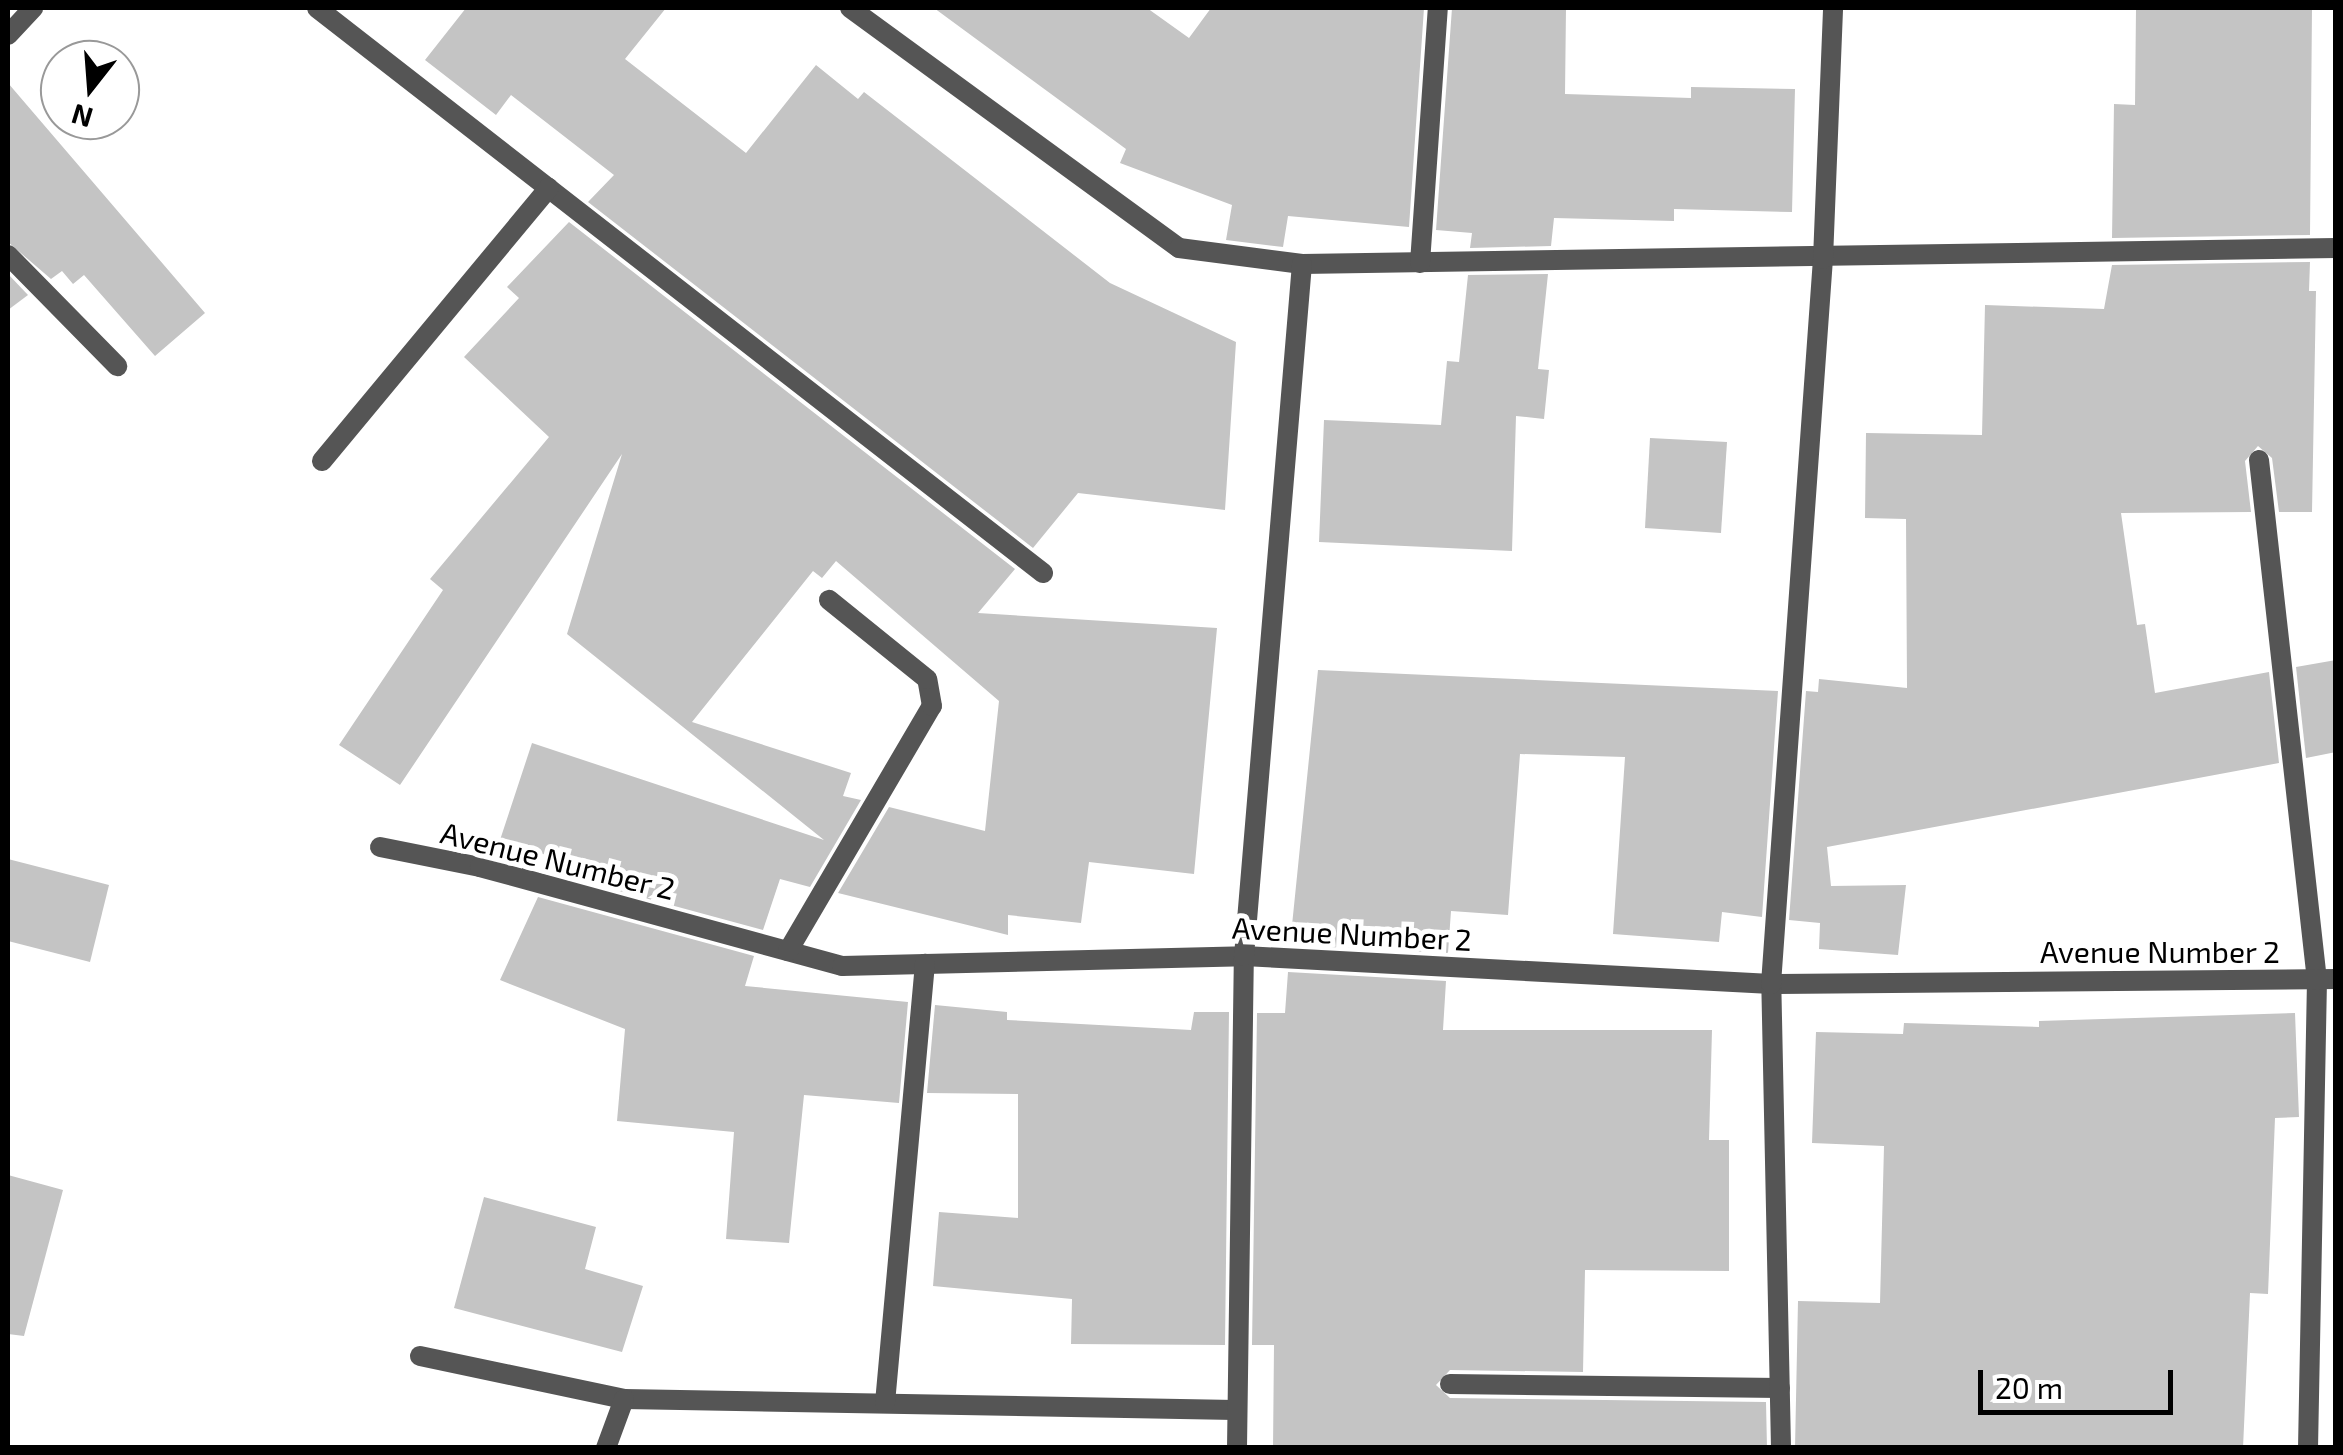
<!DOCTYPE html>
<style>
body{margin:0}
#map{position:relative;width:2343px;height:1455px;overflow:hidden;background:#fff;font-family:"Exo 2",sans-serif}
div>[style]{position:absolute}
.building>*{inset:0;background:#c4c4c4}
.minor>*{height:20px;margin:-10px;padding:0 10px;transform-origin:10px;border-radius:10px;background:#555}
span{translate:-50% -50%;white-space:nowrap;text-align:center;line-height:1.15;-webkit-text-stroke:10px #fff;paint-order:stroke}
.street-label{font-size:30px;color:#000}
.frame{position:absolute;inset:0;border:10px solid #000;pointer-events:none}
.north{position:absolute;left:40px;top:40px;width:100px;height:100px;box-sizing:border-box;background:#fff;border:2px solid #999;border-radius:50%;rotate:197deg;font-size:28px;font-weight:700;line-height:40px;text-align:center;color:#000}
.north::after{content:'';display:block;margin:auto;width:35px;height:45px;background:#000;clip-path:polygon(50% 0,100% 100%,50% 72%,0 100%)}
.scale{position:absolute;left:1978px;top:1370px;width:195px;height:45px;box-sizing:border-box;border:5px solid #000;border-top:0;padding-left:12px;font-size:30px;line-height:35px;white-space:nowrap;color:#000;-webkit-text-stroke:8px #fff;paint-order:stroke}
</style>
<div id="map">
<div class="building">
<i style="clip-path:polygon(466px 8px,666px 8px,625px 59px,746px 153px,816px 65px,858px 99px,864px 92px,1110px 283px,1236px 342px,1225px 510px,1078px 493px,1033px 548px,588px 202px,614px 175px,511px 95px,496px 115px,425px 60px)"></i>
<i style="clip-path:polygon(934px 8px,1147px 8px,1189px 38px,1211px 8px,1424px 8px,1409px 227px,1288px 216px,1283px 247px,1226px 240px,1232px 205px,1120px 163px,1126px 149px)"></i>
<i style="clip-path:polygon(1452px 8px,1566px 8px,1565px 94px,1691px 98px,1691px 87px,1795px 89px,1792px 212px,1674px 209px,1674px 221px,1554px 218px,1551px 246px,1470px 248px,1472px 233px,1436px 230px)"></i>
<i style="clip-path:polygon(2136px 8px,2312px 8px,2310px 235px,2112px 238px,2114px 104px,2135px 105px)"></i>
<i style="clip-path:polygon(8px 83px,205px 313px,155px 356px,84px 275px,73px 284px,62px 271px,51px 279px,8px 242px)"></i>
<i style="clip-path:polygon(569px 222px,1015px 569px,978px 613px,1217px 628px,1194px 874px,1089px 862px,1081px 923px,1008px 915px,1008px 935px,838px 893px,889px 807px,985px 831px,999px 701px,836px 561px,822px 578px,813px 571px,692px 722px,851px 773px,843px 796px,861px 800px,810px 887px,780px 879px,763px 930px,549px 872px,555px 858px,500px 840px,532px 743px,824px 840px,567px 634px,622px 454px,400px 785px,339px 745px,443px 590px,430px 579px,549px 437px,464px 357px,519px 298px,507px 287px)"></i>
<i style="clip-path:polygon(2310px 262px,2309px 291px,2316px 291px,2312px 512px,2279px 512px,2272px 458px,2258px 446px,2245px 461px,2251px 512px,2121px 513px,2137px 625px,2145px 624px,2155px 693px,2269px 672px,2279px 763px,1827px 847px,1831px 886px,1906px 885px,1898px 955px,1819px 949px,1820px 923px,1789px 920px,1806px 691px,1818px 692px,1819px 679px,1907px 688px,1906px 519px,1865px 518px,1866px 433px,1982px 435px,1985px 305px,2104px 309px,2112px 265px)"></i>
<i style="clip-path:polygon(8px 274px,28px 295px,8px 310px)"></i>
<i style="clip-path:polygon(1548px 274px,1538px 369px,1549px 370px,1544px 419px,1516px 416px,1512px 551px,1319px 542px,1324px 420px,1441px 425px,1447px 361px,1459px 362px,1468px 275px)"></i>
<i style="clip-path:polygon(1650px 438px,1727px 442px,1721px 533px,1645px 528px)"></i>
<i style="clip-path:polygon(2336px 660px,2336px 752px,2306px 758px,2296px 667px)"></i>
<i style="clip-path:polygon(1318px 670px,1778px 691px,1762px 917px,1722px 912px,1719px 942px,1613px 934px,1625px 757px,1520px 754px,1508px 915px,1451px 911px,1448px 953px,1290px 945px)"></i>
<i style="clip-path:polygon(8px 859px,109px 885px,90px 962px,8px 941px)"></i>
<i style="clip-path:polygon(538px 897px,754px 956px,745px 986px,908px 1002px,899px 1103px,804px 1095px,789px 1243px,726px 1239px,734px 1132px,617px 1121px,625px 1029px,500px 980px)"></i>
<i style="clip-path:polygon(1288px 972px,1446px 981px,1443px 1030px,1712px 1030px,1709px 1140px,1729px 1140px,1729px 1271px,1585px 1270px,1583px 1372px,1450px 1370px,1436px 1385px,1450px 1398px,1766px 1402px,1767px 1448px,1273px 1448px,1274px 1345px,1252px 1345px,1257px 1013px,1285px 1013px)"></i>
<i style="clip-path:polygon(935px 1005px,1007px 1012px,1007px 1020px,1191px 1030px,1194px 1012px,1229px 1012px,1225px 1345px,1071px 1344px,1072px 1299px,933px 1286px,939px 1212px,1018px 1218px,1018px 1094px,927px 1093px)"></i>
<i style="clip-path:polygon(2295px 1013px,2299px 1117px,2275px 1118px,2268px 1294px,2250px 1293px,2243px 1448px,1795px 1448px,1798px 1301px,1880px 1303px,1884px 1146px,1812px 1143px,1816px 1032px,1903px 1034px,1904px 1023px,2039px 1027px,2039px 1021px)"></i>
<i style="clip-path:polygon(8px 1175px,63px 1190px,24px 1336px,8px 1334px)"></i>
<i style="clip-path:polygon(484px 1197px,596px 1227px,585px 1269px,643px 1286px,622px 1352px,454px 1308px)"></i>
</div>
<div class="minor">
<i style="left:317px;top:8px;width:920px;rotate:37.89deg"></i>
<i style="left:850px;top:8px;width:407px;rotate:36.1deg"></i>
<i style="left:1179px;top:248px;width:124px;rotate:7.4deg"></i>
<i style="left:1302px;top:264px;width:1034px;rotate:-0.89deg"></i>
<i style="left:8px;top:35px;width:37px;rotate:-47deg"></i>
<i style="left:8px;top:255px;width:156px;rotate:45.5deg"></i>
<i style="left:1420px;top:263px;width:256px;rotate:-86deg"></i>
<i style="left:2259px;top:460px;width:523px;rotate:83.64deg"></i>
<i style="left:2317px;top:980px;width:468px;rotate:91.1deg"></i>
<i style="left:322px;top:461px;width:355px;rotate:-50.3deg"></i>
<i style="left:380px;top:847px;width:102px;rotate:11.3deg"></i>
<i style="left:480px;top:867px;width:375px;rotate:15.3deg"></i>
<i style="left:842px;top:966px;width:402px;rotate:-1.4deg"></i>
<i style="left:1244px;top:956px;width:528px;rotate:3.04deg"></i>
<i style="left:1771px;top:984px;width:565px;rotate:-0.51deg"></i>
<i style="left:788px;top:951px;width:284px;rotate:-59.6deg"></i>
<i style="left:932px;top:706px;width:27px;rotate:-100deg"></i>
<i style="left:927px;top:679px;width:126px;rotate:-141.1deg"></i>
<i style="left:420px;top:1356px;width:208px;rotate:11.9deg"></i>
<i style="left:624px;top:1399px;width:611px;rotate:1.03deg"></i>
<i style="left:1450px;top:1384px;width:330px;rotate:0.7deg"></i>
<i style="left:885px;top:1403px;width:441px;rotate:-84.8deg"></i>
<i style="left:606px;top:1448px;width:52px;rotate:-69.8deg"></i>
<i style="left:1237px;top:1448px;width:492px;rotate:-89.2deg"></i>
<i style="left:1244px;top:956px;width:694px;rotate:-85.21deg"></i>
<i style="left:1781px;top:1448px;width:464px;rotate:-91.2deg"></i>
<i style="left:1771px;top:984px;width:727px;rotate:-85.9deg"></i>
<i style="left:1823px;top:259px;width:251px;rotate:-87.7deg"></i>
</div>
<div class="street-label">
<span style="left:558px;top:860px;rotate:14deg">Avenue Number 2</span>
<span style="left:1352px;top:933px;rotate:3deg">Avenue Number 2</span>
<span style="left:2160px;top:951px">Avenue Number 2</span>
</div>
<div class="frame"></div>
<div class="north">N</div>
<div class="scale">20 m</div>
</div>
